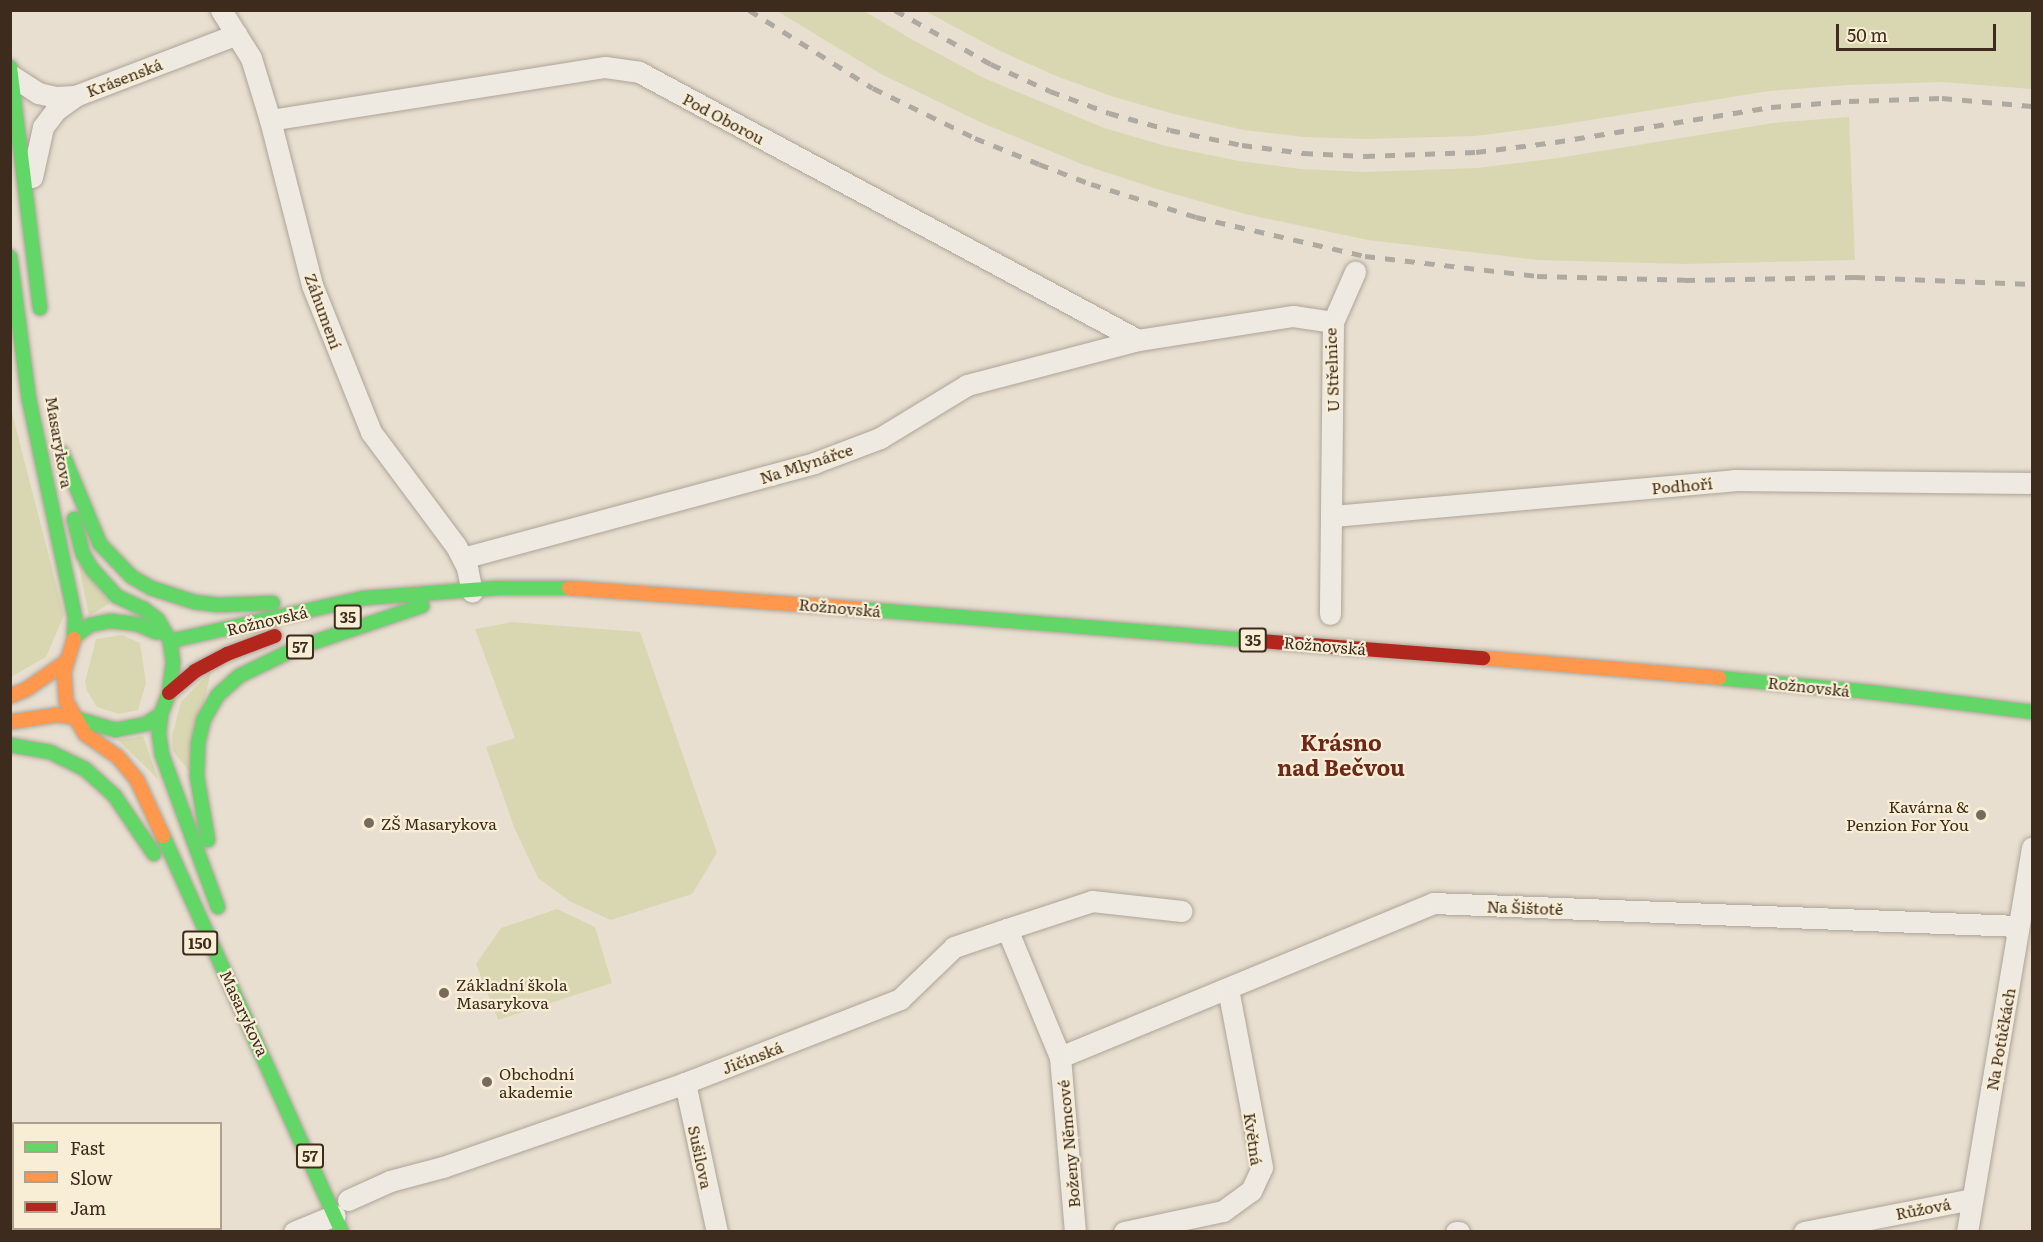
<!DOCTYPE html>
<meta charset="utf-8">
<style>
body{margin:0}
#map{position:relative;width:2043px;height:1242px;overflow:hidden;background:#e8dfd0;font-family:Literata,serif}
div>[style]{position:absolute}
.green>*{inset:0;background:#d9d7b1}
.roads{filter:drop-shadow(0 0 2px #ada498) drop-shadow(0 0 2px #ada498)}
.street>*{height:21px;margin:-10.5px;padding:0 10.5px;transform-origin:10.5px;border-radius:10.5px;background:#efeae1}
.fast>*{height:14px;margin:-7px;padding:0 7px;transform-origin:7px;border-radius:7px;background:#63d668}
.slow>*{height:14px;margin:-7px;padding:0 7px;transform-origin:7px;border-radius:7px;background:#ff974d}
.jam>*{height:14px;margin:-7px;padding:0 7px;transform-origin:7px;border-radius:7px;background:#b3261e}
.rail>*{height:4.5px;margin-top:-2.25px;transform-origin:0;background:repeating-linear-gradient(90deg,#aea9a1 0 10px,transparent 0 20px)}
.dots>*{width:16px;height:16px;translate:-50% -50%;box-sizing:border-box;border:3px solid #f8edd5;border-radius:50%}
span{translate:-50% -50%;white-space:nowrap;text-align:center;line-height:1.15;-webkit-text-stroke:4.5px #f8edd5;paint-order:stroke}
.shield-label span{padding:2px 4px;background:#f8edd5;border:2px solid;border-radius:4px;-webkit-text-stroke-width:0}
.shield-label{font-size:15px;color:#3d2c1e;font-weight:700}
.street-label{font-size:16px;color:#3d2c1e}
.poi-label{font-size:16px;color:#3d2c1e}
.right{translate:-100% -50%;text-align:right}
.left{translate:0 -50%;text-align:left}
.district-label{font-size:22px;color:#6d281a;font-weight:700}
.frame{position:absolute;inset:0;border:12px solid #3d2c1e;pointer-events:none}
.legend{position:absolute;left:12px;top:1122px;width:210px;height:108px;box-sizing:border-box;background:#f8edd5;border:2px solid #ada08c;margin:0;padding:8px 10px;list-style:none;font-size:18px;color:#3d2c1e}
.legend li{display:flex;align-items:center;gap:12px;height:30px}
.legend b{width:30px;border:2px solid #ada08c}
.scale{position:absolute;left:1836px;top:24px;width:160px;height:27px;box-sizing:border-box;border:3px solid #3d2c1e;border-top:0;padding-left:8px;font-size:18px;line-height:21px;white-space:nowrap;color:#3d2c1e;-webkit-text-stroke:4px #f8edd5;paint-order:stroke}
</style>
<div id="map">
<div class="green">
<i style="clip-path:polygon(777px 11px,864px 11px,911px 39px,984px 78px,1104px 128px,1166px 146px,1239px 161px,1301px 169px,1365px 172px,1477px 168px,1558px 158px,1773px 123px,1849px 117px,1855px 260px,1686px 264px,1538px 260px,1368px 240px,1245px 214px,1160px 190px,1084px 165px,982px 123px,881px 74px)"></i>
<i style="clip-path:polygon(925px 11px,2032px 11px,2032px 89px,1942px 82px,1848px 85px,1769px 91px,1553px 126px,1475px 136px,1365px 139px,1304px 137px,1244px 130px,1174px 114px,1114px 97px,1056px 76px,998px 50px)"></i>
<i style="clip-path:polygon(10px 405px,64px 615px,46px 657px,11px 677px)"></i>
<i style="clip-path:polygon(78px 561px,110px 603px,89px 616px)"></i>
<i style="clip-path:polygon(512px 622px,640px 632px,717px 853px,692px 894px,611px 920px,571px 902px,538px 878px,514px 827px,486px 747px,515px 738px,475px 629px)"></i>
<i style="clip-path:polygon(122px 635px,140px 643px,146px 683px,138px 710px,119px 714px,97px 707px,87px 691px,85px 682px,96px 639px)"></i>
<i style="clip-path:polygon(211px 671px,189px 771px,173px 751px,172px 736px,181px 702px)"></i>
<i style="clip-path:polygon(143px 736px,158px 779px,118px 740px)"></i>
<i style="clip-path:polygon(557px 909px,595px 927px,612px 983px,498px 1020px,476px 964px,501px 928px)"></i>
</div>
<div class="roads">
<div class="street">
<i style="left:221px;top:10px;width:57px;rotate:58deg"></i>
<i style="left:251px;top:58px;width:65px;rotate:73deg"></i>
<i style="left:270px;top:120px;width:170px;rotate:75.7deg"></i>
<i style="left:312px;top:285px;width:158px;rotate:68.1deg"></i>
<i style="left:371px;top:432px;width:142px;rotate:53.3deg"></i>
<i style="left:456px;top:546px;width:25px;rotate:63deg"></i>
<i style="left:467px;top:568px;width:24px;rotate:78deg"></i>
<i style="left:12px;top:76px;width:31px;rotate:33deg"></i>
<i style="left:38px;top:93px;width:18px;rotate:13deg"></i>
<i style="left:56px;top:97px;width:19px;rotate:-3deg"></i>
<i style="left:75px;top:96px;width:173px;rotate:-20.9deg"></i>
<i style="left:270px;top:120px;width:339px;rotate:-9deg"></i>
<i style="left:605px;top:67px;width:34px;rotate:8deg"></i>
<i style="left:639px;top:72px;width:566px;rotate:28.24deg"></i>
<i style="left:32px;top:177px;width:51px;rotate:-77.6deg"></i>
<i style="left:43px;top:127px;width:21px;rotate:-53deg"></i>
<i style="left:56px;top:110px;width:24px;rotate:-36deg"></i>
<i style="left:1333px;top:322px;width:55px;rotate:-66.3deg"></i>
<i style="left:1333px;top:516px;width:403px;rotate:-5.1deg"></i>
<i style="left:1734px;top:480px;width:298px;rotate:0.6deg"></i>
<i style="left:463px;top:558px;width:364px;rotate:-15.1deg"></i>
<i style="left:814px;top:463px;width:71px;rotate:-20.7deg"></i>
<i style="left:880px;top:438px;width:102px;rotate:-31.3deg"></i>
<i style="left:967px;top:385px;width:177px;rotate:-14.7deg"></i>
<i style="left:1138px;top:340px;width:157px;rotate:-8.8deg"></i>
<i style="left:1293px;top:316px;width:40px;rotate:8.5deg"></i>
<i style="left:1333px;top:322px;width:292px;rotate:90.6deg"></i>
<i style="left:1007px;top:929px;width:89px;rotate:-18.2deg"></i>
<i style="left:1092px;top:901px;width:90px;rotate:6.4deg"></i>
<i style="left:1060px;top:1057px;width:404px;rotate:-22.4deg"></i>
<i style="left:1433px;top:903px;width:586px;rotate:2.25deg"></i>
<i style="left:685px;top:1083px;width:152px;rotate:77.9deg"></i>
<i style="left:10px;top:1163px;width:6px;rotate:51deg"></i>
<i style="left:348px;top:1200px;width:46px;rotate:-24.3deg"></i>
<i style="left:390px;top:1181px;width:55px;rotate:-14.8deg"></i>
<i style="left:443px;top:1167px;width:256px;rotate:-19.1deg"></i>
<i style="left:685px;top:1083px;width:231px;rotate:-21.3deg"></i>
<i style="left:900px;top:999px;width:75px;rotate:-43.9deg"></i>
<i style="left:954px;top:947px;width:56px;rotate:-18.8deg"></i>
<i style="left:1007px;top:929px;width:139px;rotate:67.5deg"></i>
<i style="left:1060px;top:1057px;width:176px;rotate:85.1deg"></i>
<i style="left:46px;top:1228px;width:4px;rotate:63deg"></i>
<i style="left:294px;top:1232px;width:44px;rotate:-22.5deg"></i>
<i style="left:1124px;top:1232px;width:101px;rotate:-12deg"></i>
<i style="left:1223px;top:1211px;width:34px;rotate:-36deg"></i>
<i style="left:1251px;top:1191px;width:26px;rotate:-65deg"></i>
<i style="left:1262px;top:1167px;width:182px;rotate:-100.8deg"></i>
<i style="left:1456px;top:1232px;width:3px"></i>
<i style="left:1804px;top:1232px;width:171px;rotate:-11.1deg"></i>
<i style="left:1967px;top:1232px;width:390px;rotate:-80.4deg"></i>
</div>
<div class="fast">
<i style="left:10px;top:67px;width:243px;rotate:82.9deg"></i>
<i style="left:10px;top:257px;width:143px;rotate:82.4deg"></i>
<i style="left:29px;top:399px;width:224px;rotate:78.1deg"></i>
<i style="left:75px;top:618px;width:21px;rotate:93deg"></i>
<i style="left:62px;top:453px;width:99px;rotate:67.3deg"></i>
<i style="left:100px;top:544px;width:46px;rotate:45.9deg"></i>
<i style="left:132px;top:577px;width:22px;rotate:30deg"></i>
<i style="left:151px;top:588px;width:45px;rotate:18deg"></i>
<i style="left:194px;top:602px;width:23px;rotate:7deg"></i>
<i style="left:217px;top:605px;width:56px;rotate:-2deg"></i>
<i style="left:74px;top:519px;width:36px;rotate:76deg"></i>
<i style="left:83px;top:554px;width:17px;rotate:59deg"></i>
<i style="left:92px;top:569px;width:36px;rotate:48deg"></i>
<i style="left:116px;top:596px;width:31px;rotate:25deg"></i>
<i style="left:144px;top:609px;width:18px;rotate:38deg"></i>
<i style="left:158px;top:620px;width:24px;rotate:60deg"></i>
<i style="left:170px;top:641px;width:22px;rotate:82deg"></i>
<i style="left:173px;top:663px;width:30px;rotate:98deg"></i>
<i style="left:169px;top:693px;width:22px;rotate:111deg"></i>
<i style="left:161px;top:714px;width:18px;rotate:146deg"></i>
<i style="left:146px;top:724px;width:31px;rotate:169deg"></i>
<i style="left:116px;top:730px;width:40px;rotate:-164deg"></i>
<i style="left:862px;top:609px;width:386px;rotate:4.6deg"></i>
<i style="left:74px;top:637px;width:20px;rotate:-37deg"></i>
<i style="left:90px;top:625px;width:21px;rotate:-11deg"></i>
<i style="left:111px;top:621px;width:26px;rotate:7deg"></i>
<i style="left:137px;top:624px;width:21px;rotate:23deg"></i>
<i style="left:170px;top:641px;width:199px;rotate:-12.5deg"></i>
<i style="left:364px;top:598px;width:134px;rotate:-4.3deg"></i>
<i style="left:498px;top:588px;width:71px"></i>
<i style="left:1719px;top:678px;width:152px;rotate:5.3deg"></i>
<i style="left:1870px;top:692px;width:163px;rotate:7deg"></i>
<i style="left:161px;top:714px;width:20px;rotate:96deg"></i>
<i style="left:159px;top:734px;width:21px;rotate:82deg"></i>
<i style="left:162px;top:755px;width:162px;rotate:69.8deg"></i>
<i style="left:10px;top:745px;width:41px;rotate:9.9deg"></i>
<i style="left:50px;top:752px;width:39px;rotate:26deg"></i>
<i style="left:85px;top:769px;width:39px;rotate:42deg"></i>
<i style="left:114px;top:795px;width:71px;rotate:55.9deg"></i>
<i style="left:163px;top:836px;width:435px;rotate:65.7deg"></i>
<i style="left:208px;top:840px;width:65px;rotate:-99.8deg"></i>
<i style="left:197px;top:776px;width:32px;rotate:-88deg"></i>
<i style="left:198px;top:744px;width:26px;rotate:-77deg"></i>
<i style="left:204px;top:719px;width:28px;rotate:-60deg"></i>
<i style="left:218px;top:695px;width:28px;rotate:-42deg"></i>
<i style="left:239px;top:676px;width:64px;rotate:-25.8deg"></i>
<i style="left:297px;top:648px;width:132px;rotate:-18.6deg"></i>
</div>
<div class="slow">
<i style="left:569px;top:588px;width:294px;rotate:4.1deg"></i>
<i style="left:74px;top:639px;width:34px;rotate:107deg"></i>
<i style="left:64px;top:671px;width:30px;rotate:86deg"></i>
<i style="left:66px;top:701px;width:38px;rotate:60deg"></i>
<i style="left:85px;top:734px;width:39px;rotate:35deg"></i>
<i style="left:117px;top:756px;width:31px;rotate:50deg"></i>
<i style="left:137px;top:780px;width:62px;rotate:65.1deg"></i>
<i style="left:1483px;top:658px;width:237px;rotate:4.8deg"></i>
<i style="left:10px;top:696px;width:18px;rotate:-22deg"></i>
<i style="left:27px;top:689px;width:49px;rotate:-35deg"></i>
<i style="left:10px;top:722px;width:48px;rotate:-8.5deg"></i>
<i style="left:57px;top:715px;width:17px;rotate:7deg"></i>
</div>
<div class="jam">
<i style="left:1247px;top:640px;width:237px;rotate:4.4deg"></i>
<i style="left:169px;top:693px;width:34px;rotate:-40deg"></i>
<i style="left:195px;top:671px;width:36px;rotate:-28deg"></i>
<i style="left:227px;top:654px;width:51px;rotate:-20.6deg"></i>
</div>
</div>
<div class="rail">
<i style="left:749px;top:10px;width:146px;rotate:32.2deg"></i>
<i style="left:873px;top:88px;width:114px;rotate:26.1deg"></i>
<i style="left:975px;top:138px;width:69px;rotate:22.1deg"></i>
<i style="left:1039px;top:164px;width:56px;rotate:21deg"></i>
<i style="left:1091px;top:184px;width:110px;rotate:17.4deg"></i>
<i style="left:1196px;top:217px;width:173px;rotate:13deg"></i>
<i style="left:1365px;top:256px;width:173px;rotate:6.6deg"></i>
<i style="left:1537px;top:276px;width:148px;rotate:1.5deg"></i>
<i style="left:1685px;top:280px;width:170px;rotate:-1deg"></i>
<i style="left:1855px;top:277px;width:177px;rotate:2.3deg"></i>
<i style="left:895px;top:10px;width:110px;rotate:29.4deg"></i>
<i style="left:991px;top:64px;width:65px;rotate:24.6deg"></i>
<i style="left:1050px;top:91px;width:63px;rotate:20.4deg"></i>
<i style="left:1109px;top:113px;width:63px;rotate:15.6deg"></i>
<i style="left:1170px;top:130px;width:74px;rotate:11.8deg"></i>
<i style="left:1242px;top:145px;width:62px;rotate:7.5deg"></i>
<i style="left:1303px;top:153px;width:62px;rotate:2.8deg"></i>
<i style="left:1365px;top:156px;width:111px;rotate:-2.1deg"></i>
<i style="left:1476px;top:152px;width:80px;rotate:-7.2deg"></i>
<i style="left:1555px;top:142px;width:219px;rotate:-9.2deg"></i>
<i style="left:1771px;top:107px;width:78px;rotate:-4.4deg"></i>
<i style="left:1849px;top:101px;width:93px;rotate:-1.8deg"></i>
<i style="left:1942px;top:98px;width:90px;rotate:5.1deg"></i>
</div>
<div class="dots">
<i style="left:1981px;top:815px;background:#796b5c"></i>
<i style="left:369px;top:823px;background:#796b5c"></i>
<i style="left:444px;top:993px;background:#796b5c"></i>
<i style="left:487px;top:1082px;background:#796b5c"></i>
</div>
<div class="shield-label">
<span style="left:348px;top:617px">35</span>
<span style="left:1253px;top:640px">35</span>
<span style="left:300px;top:647px">57</span>
<span style="left:200px;top:943px">150</span>
<span style="left:310px;top:1156px">57</span>
</div>
<div class="street-label">
<span style="left:124px;top:77px;rotate:-21deg">Krásenská</span>
<span style="left:724px;top:118px;rotate:28deg">Pod Oborou</span>
<span style="left:324px;top:311px;rotate:70deg">Záhumení</span>
<span style="left:1331px;top:370px;rotate:-92deg">U Střelnice</span>
<span style="left:60px;top:442px;rotate:80deg">Masarykova</span>
<span style="left:806px;top:463px;rotate:-18deg">Na Mlynářce</span>
<span style="left:1682px;top:485px;rotate:-5deg">Podhoří</span>
<span style="left:840px;top:607px;rotate:5deg">Rožnovská</span>
<span style="left:267px;top:620px;rotate:-13deg">Rožnovská</span>
<span style="left:1325px;top:645px;rotate:5deg">Rožnovská</span>
<span style="left:1809px;top:686px;rotate:6deg">Rožnovská</span>
<span style="left:1525px;top:907px;rotate:2deg">Na Šištotě</span>
<span style="left:245px;top:1013px;rotate:65deg">Masarykova</span>
<span style="left:2000px;top:1039px;rotate:-80deg">Na Potůčkách</span>
<span style="left:752px;top:1057px;rotate:-21deg">Jičínská</span>
<span style="left:1254px;top:1139px;rotate:82deg">Květná</span>
<span style="left:1068px;top:1144px;rotate:-95deg">Boženy Němcové</span>
<span style="left:701px;top:1157px;rotate:78deg">Sušilova</span>
<span style="left:1923px;top:1208px;rotate:-11deg">Růžová</span>
</div>
<div class="poi-label">
<span class="right" style="left:1969px;top:815px">Kavárna &amp;<br>Penzion For You</span>
<span class="left" style="left:381px;top:823px">ZŠ Masarykova</span>
<span class="left" style="left:456px;top:993px">Základní škola<br>Masarykova</span>
<span class="left" style="left:499px;top:1082px">Obchodní<br>akademie</span>
</div>
<div class="district-label">
<span style="left:1341px;top:754px">Krásno<br>nad Bečvou</span>
</div>
<div class="frame"></div>
<ul class="legend">
<li><b style="height:8px;background:#63d668"></b>Fast</li>
<li><b style="height:8px;background:#ff974d"></b>Slow</li>
<li><b style="height:8px;background:#b3261e"></b>Jam</li>
</ul>
<div class="scale">50 m</div>
</div>
